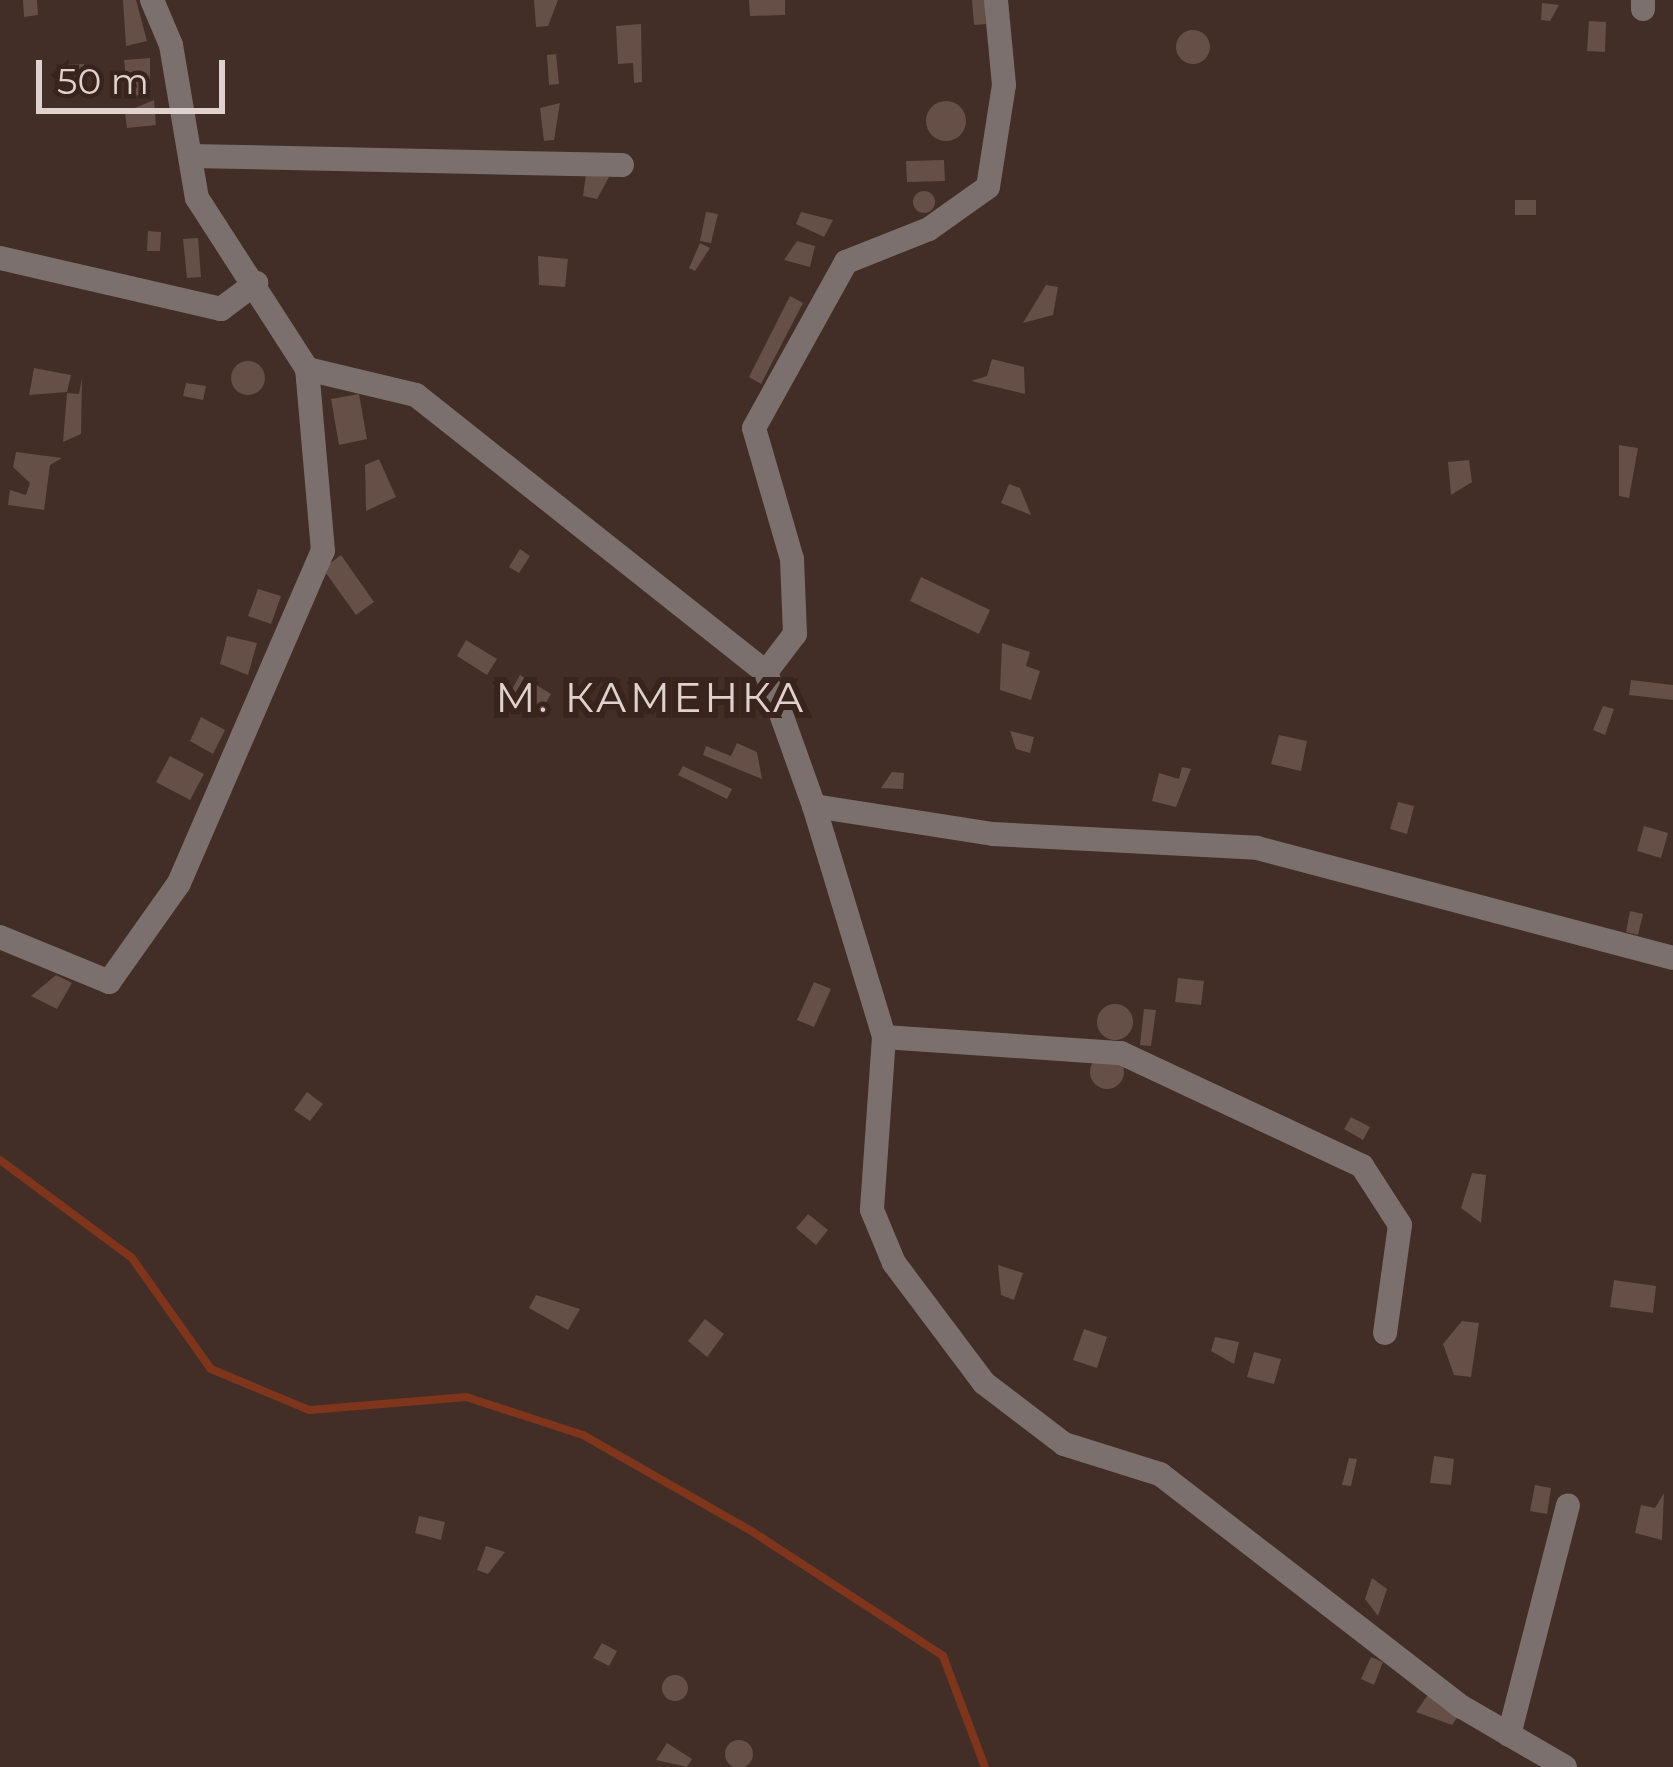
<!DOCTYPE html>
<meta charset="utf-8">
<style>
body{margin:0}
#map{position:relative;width:1673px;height:1767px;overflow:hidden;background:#422e27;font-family:Montserrat,sans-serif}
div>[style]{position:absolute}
.stream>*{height:8px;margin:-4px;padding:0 4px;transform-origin:4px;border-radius:4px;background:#7f341c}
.building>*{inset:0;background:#654f47}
.round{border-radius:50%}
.street>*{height:24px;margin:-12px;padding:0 12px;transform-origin:12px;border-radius:12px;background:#7b706d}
span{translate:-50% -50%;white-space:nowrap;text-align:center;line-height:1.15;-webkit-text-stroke:12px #38241d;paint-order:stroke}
.quarter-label{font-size:42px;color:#dfd1cd;letter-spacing:3px}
.scale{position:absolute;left:36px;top:60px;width:189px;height:54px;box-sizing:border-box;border:6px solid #dfd1cd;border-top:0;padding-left:15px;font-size:36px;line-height:42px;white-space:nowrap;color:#dfd1cd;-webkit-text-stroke:9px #38241d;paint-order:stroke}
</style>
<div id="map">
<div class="stream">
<i style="left:0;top:1160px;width:164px;rotate:36.6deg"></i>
<i style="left:132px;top:1258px;width:136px;rotate:54.6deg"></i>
<i style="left:211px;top:1369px;width:106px;rotate:22.7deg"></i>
<i style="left:309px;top:1410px;width:158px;rotate:-4.7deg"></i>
<i style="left:466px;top:1397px;width:123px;rotate:18deg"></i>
<i style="left:583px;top:1435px;width:196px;rotate:29.7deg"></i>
<i style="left:753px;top:1532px;width:227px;rotate:33.1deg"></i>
<i style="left:943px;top:1656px;width:119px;rotate:69.3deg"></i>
</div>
<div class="building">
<i style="clip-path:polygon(23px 0,37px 0,38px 15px,24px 17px)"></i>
<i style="clip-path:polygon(123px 0,136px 0,147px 41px,126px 46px)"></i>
<i style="clip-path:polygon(534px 0,558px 0,548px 26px,536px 27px)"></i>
<i style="clip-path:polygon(749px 0,785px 0,785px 15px,750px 16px)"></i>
<i style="clip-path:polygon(972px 0,985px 0,986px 24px,974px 25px)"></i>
<i style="clip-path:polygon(1542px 3px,1559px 5px,1550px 21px,1541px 20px)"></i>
<i style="clip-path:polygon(1589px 21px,1606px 22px,1605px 52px,1587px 51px)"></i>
<i style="clip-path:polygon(641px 24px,642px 82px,634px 83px,633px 63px,618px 64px,616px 26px)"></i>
<i class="round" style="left:1176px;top:30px;width:34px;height:34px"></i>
<i style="clip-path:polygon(556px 54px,559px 84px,549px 85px,547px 55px)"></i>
<i style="clip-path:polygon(150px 58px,150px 94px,128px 96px,124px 60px)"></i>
<i style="clip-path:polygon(67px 64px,84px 64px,84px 80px,67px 79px)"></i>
<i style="clip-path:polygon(154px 100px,156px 125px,127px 128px,125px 112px)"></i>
<i class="round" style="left:926px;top:101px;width:40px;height:40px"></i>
<i style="clip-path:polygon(560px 103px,554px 140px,544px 141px,540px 108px)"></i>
<i style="clip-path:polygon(944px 160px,945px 181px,907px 182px,906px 161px)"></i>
<i style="clip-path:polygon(586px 174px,609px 177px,597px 199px,583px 196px)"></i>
<i class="round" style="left:913px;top:191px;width:22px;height:22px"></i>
<i style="clip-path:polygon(1515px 200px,1536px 200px,1536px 215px,1515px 215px)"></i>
<i style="clip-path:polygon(706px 212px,718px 214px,711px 243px,700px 241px)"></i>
<i style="clip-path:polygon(801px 212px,833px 220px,824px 237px,796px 224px)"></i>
<i style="clip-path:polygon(148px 231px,161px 232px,160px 251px,147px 251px)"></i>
<i style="clip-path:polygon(198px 238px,201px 277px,187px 278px,183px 239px)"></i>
<i style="clip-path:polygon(797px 241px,815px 246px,810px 267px,784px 260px)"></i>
<i style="clip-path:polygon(700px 243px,710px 248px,695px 271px,689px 268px)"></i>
<i style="clip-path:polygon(538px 256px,568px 259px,565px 287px,539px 285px)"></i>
<i style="clip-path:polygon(1046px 285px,1058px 287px,1053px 315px,1023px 323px)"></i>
<i style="clip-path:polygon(790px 296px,803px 303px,761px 384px,749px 377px)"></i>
<i style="clip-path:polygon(992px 359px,1024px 367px,1025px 394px,971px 381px,987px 376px)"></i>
<i class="round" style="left:231px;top:361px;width:34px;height:34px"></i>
<i style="clip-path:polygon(34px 368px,71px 375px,67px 392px,29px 395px)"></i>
<i style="clip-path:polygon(82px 378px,81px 434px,63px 442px,67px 393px,79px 394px)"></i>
<i style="clip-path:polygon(186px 383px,206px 386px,203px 400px,183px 396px)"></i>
<i style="clip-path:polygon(359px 394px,367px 439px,339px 445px,331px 399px)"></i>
<i style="clip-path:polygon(1619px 445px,1638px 448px,1629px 498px,1619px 496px)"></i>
<i style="clip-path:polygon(16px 452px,62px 458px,50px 465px,44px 510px,8px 505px,10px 490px,26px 495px,30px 483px,13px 467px)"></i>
<i style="clip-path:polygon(379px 459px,396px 497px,366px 511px,365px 465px)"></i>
<i style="clip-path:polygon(1469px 460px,1472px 482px,1451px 495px,1448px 462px)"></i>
<i style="clip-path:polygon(1009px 484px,1020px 488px,1031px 515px,1001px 503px)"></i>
<i style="clip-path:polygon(520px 549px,530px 556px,519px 573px,509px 567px)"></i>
<i style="clip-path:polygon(341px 555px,374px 602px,356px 615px,323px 569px)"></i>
<i style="clip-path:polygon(921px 577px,990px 610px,979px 634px,910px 601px)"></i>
<i style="clip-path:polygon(258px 589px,281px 596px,271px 624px,248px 616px)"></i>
<i style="clip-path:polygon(227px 636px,257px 643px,248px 675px,220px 664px)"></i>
<i style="clip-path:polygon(466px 640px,497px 659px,487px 675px,457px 656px)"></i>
<i style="clip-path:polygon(1002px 643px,1030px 652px,1026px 666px,1040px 671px,1031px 700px,1000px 690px)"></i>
<i style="clip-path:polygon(520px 675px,551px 694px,542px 710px,511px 691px)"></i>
<i style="clip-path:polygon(1631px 680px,1673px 685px,1673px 700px,1629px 695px)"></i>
<i style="clip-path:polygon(1603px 706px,1614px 709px,1605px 735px,1593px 730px)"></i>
<i style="clip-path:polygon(201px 717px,225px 730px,213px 754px,190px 741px)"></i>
<i style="clip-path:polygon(1010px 731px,1034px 737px,1030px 753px,1016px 749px)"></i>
<i style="clip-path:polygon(1279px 735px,1307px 741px,1301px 771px,1271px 764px)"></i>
<i style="clip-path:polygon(737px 743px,757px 752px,762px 779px,703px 755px,706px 746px,731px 756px)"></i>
<i style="clip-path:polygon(170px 756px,204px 774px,190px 800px,156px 782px)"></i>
<i style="clip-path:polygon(683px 766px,732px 789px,727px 799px,678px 775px)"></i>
<i style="clip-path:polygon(1182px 767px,1191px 769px,1176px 807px,1152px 801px,1159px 773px,1179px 779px)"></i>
<i style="clip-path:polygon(892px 772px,904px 773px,903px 789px,881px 788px)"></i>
<i style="clip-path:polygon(1398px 802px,1414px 806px,1407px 834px,1390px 829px)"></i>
<i style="clip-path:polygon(1644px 826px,1668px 833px,1661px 858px,1637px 851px)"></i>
<i style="clip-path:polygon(1630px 911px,1643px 914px,1638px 935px,1626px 932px)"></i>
<i style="clip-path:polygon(56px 975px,72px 983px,57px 1009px,31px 996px)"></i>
<i style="clip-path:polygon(1178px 978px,1204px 981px,1201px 1005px,1175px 1002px)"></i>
<i style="clip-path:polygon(814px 982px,831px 989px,814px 1027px,797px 1020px)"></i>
<i class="round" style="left:1097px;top:1004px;width:36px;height:36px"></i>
<i style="clip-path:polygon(1144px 1009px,1156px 1010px,1151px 1046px,1140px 1045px)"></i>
<i class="round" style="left:1090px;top:1055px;width:34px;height:34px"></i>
<i style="clip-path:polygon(307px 1092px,323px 1104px,310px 1121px,294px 1110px)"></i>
<i style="clip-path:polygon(1351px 1117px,1370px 1127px,1363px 1140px,1344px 1129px)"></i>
<i style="clip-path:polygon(1472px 1173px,1486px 1175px,1481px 1223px,1461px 1208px)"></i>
<i style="clip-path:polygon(808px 1214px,828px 1230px,816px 1245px,796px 1228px)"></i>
<i style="clip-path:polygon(998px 1265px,1023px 1273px,1014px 1300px,1001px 1295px)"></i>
<i style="clip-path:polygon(1614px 1280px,1656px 1286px,1653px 1313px,1610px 1307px)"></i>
<i style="clip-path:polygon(536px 1295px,580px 1309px,568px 1330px,529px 1308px)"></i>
<i style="clip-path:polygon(705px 1319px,724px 1334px,707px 1357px,688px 1341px)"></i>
<i style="clip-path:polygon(1462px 1321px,1479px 1323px,1471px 1377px,1454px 1375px,1443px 1344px)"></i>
<i style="clip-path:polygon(1084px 1329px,1107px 1337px,1097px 1368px,1073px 1360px)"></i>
<i style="clip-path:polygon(1215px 1337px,1239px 1342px,1234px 1364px,1211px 1351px)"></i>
<i style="clip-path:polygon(1254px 1352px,1281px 1359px,1274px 1384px,1247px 1377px)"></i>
<i style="clip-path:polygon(1434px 1456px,1454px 1459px,1451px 1485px,1430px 1483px)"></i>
<i style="clip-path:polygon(1349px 1458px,1357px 1459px,1351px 1486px,1342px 1485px)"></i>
<i style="clip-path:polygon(1535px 1485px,1551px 1488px,1547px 1514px,1530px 1511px)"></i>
<i style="clip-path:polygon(1664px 1493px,1662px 1540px,1635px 1533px,1641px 1505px,1655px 1508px)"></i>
<i style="clip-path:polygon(419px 1516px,445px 1522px,441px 1540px,415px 1533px)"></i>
<i style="clip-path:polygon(486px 1546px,505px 1552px,488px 1574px,477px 1570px)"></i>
<i style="clip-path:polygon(1372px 1578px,1387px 1589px,1378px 1616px,1365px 1599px)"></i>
<i style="clip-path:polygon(602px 1643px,617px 1651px,609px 1666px,593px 1658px)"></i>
<i style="clip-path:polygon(1371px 1657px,1383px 1662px,1374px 1685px,1361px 1679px)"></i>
<i class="round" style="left:662px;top:1675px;width:26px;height:26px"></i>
<i style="clip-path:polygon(1434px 1686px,1468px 1701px,1452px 1725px,1416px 1712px)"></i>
<i class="round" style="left:725px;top:1740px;width:28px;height:28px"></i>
<i style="clip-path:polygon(667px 1743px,692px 1759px,687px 1767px,656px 1760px)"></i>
</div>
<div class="street">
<i style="left:152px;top:0;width:49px;rotate:67.1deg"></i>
<i style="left:171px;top:45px;width:155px;rotate:80.4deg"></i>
<i style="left:197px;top:198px;width:203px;rotate:57.2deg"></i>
<i style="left:307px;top:369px;width:112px;rotate:13.4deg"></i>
<i style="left:416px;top:395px;width:446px;rotate:38.4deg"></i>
<i style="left:766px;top:672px;width:48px;rotate:-52.7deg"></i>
<i style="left:795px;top:634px;width:75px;rotate:-92.3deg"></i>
<i style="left:792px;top:559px;width:136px;rotate:-106.2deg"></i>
<i style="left:754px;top:428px;width:190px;rotate:-61deg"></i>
<i style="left:846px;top:262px;width:89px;rotate:-21.7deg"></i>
<i style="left:929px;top:229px;width:72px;rotate:-35.4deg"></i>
<i style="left:988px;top:187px;width:103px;rotate:-81.1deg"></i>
<i style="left:1004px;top:85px;width:85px;rotate:-95.4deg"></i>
<i style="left:1643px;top:0;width:9px;rotate:90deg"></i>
<i style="left:191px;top:156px;width:431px;rotate:1.2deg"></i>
<i style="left:0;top:258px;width:227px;rotate:13deg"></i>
<i style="left:221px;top:309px;width:44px;rotate:-36.6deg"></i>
<i style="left:766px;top:672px;width:142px;rotate:70.3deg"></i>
<i style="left:814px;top:806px;width:181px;rotate:8.9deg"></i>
<i style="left:993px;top:834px;width:264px;rotate:3deg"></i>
<i style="left:1257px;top:848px;width:430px;rotate:14.8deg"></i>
<i style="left:814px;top:806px;width:241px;rotate:73.1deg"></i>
<i style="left:884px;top:1037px;width:173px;rotate:94deg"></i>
<i style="left:872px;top:1210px;width:57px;rotate:67.5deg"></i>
<i style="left:894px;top:1263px;width:150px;rotate:53.1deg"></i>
<i style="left:984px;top:1383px;width:101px;rotate:37.3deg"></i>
<i style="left:1064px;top:1444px;width:101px;rotate:17.4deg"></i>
<i style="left:1160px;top:1474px;width:381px;rotate:37.7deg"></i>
<i style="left:1462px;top:1707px;width:119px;rotate:30.2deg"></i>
<i style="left:0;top:937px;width:118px;rotate:22.4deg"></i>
<i style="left:109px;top:982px;width:121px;rotate:-54.7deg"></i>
<i style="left:179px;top:883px;width:362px;rotate:-66.6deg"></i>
<i style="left:323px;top:551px;width:183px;rotate:-95deg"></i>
<i style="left:884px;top:1037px;width:238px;rotate:3.9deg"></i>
<i style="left:1121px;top:1053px;width:266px;rotate:25.1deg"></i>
<i style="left:1362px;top:1166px;width:70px;rotate:57.2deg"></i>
<i style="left:1400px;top:1225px;width:109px;rotate:97.9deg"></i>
<i style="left:1509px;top:1735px;width:237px;rotate:-75.6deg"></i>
</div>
<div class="quarter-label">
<span style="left:651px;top:697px">М. КАМЕНКА</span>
</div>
<div class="scale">50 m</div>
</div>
